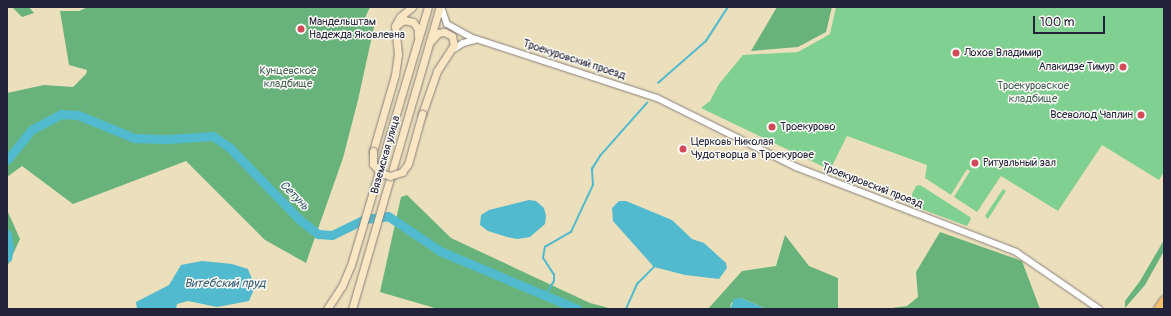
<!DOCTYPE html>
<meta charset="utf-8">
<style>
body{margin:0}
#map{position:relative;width:1171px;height:316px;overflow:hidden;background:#ecdfbc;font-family:Pangolin,sans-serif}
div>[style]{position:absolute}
.green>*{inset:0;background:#80d191}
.forest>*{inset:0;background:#68b37b}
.water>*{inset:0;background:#51bace}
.stream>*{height:1.5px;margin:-0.75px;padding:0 0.75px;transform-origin:0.75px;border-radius:0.75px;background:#51bace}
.river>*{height:9px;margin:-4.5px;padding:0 4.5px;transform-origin:4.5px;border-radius:4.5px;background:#51bace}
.roads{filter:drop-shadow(0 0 1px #87807c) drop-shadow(0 0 1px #87807c)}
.tertiary>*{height:6px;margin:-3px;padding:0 3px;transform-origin:3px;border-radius:3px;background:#fff}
.secondary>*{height:7px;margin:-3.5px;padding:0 3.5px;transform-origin:3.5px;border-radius:3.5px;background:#fbe6c4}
.trunk>*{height:8px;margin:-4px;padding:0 4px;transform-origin:4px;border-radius:4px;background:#f6c06b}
.bridges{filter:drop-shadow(0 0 1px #87807c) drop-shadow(0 0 1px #87807c)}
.secondary-bridge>*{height:7px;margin:-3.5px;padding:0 3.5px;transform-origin:3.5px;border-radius:3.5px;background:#fbe6c4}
.dots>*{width:11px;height:11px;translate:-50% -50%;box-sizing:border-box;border:2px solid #fdfcf7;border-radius:50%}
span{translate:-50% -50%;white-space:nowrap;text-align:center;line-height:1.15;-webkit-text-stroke:3px #fdfcf7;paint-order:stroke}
.poi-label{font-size:11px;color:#22223b}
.left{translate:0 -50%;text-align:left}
.right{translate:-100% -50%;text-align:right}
.street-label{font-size:11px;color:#22223b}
.park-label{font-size:11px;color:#435f59}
.water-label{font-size:12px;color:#355f76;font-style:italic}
.frame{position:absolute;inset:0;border:8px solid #22223b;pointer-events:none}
.scale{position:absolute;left:1033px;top:16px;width:72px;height:18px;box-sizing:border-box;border:2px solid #22223b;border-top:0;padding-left:5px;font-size:12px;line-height:14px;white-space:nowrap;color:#22223b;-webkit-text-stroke:3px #fdfcf7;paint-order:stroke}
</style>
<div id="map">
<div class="green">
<i style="clip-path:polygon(836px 7px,1164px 7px,1164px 172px,1159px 180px,1102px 145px,1058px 211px,1001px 176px,977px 212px,954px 197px,970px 171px,967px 169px,951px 195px,925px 178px,927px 165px,847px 136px,830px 170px,701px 108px,710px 101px,719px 84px,743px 55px,798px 52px,830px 34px)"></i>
<i style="clip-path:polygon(920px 185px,970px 217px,971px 219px,967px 226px,905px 203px,905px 199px,909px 200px,916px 186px)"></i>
<i style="clip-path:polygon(1003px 189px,1006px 191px,988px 219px,985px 216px)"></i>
</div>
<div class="forest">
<i style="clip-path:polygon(12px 7px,29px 7px,34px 13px,22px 17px)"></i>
<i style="clip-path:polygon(88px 7px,370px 7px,364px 20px,374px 27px,358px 100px,343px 158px,306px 263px,265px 240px,186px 161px,73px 204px,22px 166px,7px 177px,7px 93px,44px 85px,73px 87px,86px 74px,87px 70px,69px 65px,60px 11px,79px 11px)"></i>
<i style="clip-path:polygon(777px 7px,832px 7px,826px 32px,798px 47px,751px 51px)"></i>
<i style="clip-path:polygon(407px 195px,451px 238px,590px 303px,613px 309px,438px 309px,380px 292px,401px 197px)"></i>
<i style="clip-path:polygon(7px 210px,20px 239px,7px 267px)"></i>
<i style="clip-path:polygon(940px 232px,1022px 261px,1040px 309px,884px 309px,907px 306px,918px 297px,916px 272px)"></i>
<i style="clip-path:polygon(785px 235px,809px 266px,838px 278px,838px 308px,840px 309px,766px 309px,741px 298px,731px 303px,730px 309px,708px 309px,742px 271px,776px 266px)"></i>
<i style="clip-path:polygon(1164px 240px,1164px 251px,1145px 285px,1125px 308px,1125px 301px,1140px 281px)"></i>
</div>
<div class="water">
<i style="clip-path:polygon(529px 200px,536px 201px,544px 208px,546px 216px,545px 224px,530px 237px,517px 239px,507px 237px,488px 231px,480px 225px,481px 215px,489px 210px)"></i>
<i style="clip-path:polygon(619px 201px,626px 201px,672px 220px,692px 239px,704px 243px,726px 263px,727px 268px,719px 279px,685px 275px,654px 267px,613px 221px,612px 208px)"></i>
<i style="clip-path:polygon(202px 261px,232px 264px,248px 269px,255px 287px,249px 301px,217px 307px,188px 301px,177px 304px,176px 309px,137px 309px,136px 302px,169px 285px,181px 265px)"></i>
<i style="clip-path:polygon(741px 298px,766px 309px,730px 309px,734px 299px)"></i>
</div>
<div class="stream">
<i style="left:658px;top:83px;width:64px;rotate:-41.2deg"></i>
<i style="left:706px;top:41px;width:40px;rotate:-57.1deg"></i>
<i style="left:545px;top:296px;width:17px;rotate:-59deg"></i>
<i style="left:554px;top:281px;width:6px;rotate:-90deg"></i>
<i style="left:554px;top:275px;width:20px;rotate:-123deg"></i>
<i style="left:543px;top:258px;width:11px;rotate:-80deg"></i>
<i style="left:545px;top:247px;width:30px;rotate:-30deg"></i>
<i style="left:571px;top:232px;width:52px;rotate:-64.9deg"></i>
<i style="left:593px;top:185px;width:16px;rotate:-94deg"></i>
<i style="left:592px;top:169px;width:15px;rotate:-58deg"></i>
<i style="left:600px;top:156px;width:71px;rotate:-48.4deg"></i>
<i style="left:626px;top:309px;width:27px;rotate:-66deg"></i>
<i style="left:637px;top:284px;width:24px;rotate:-45deg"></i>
</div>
<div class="river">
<i style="left:7px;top:160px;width:38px;rotate:-51deg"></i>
<i style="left:31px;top:130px;width:34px;rotate:-28deg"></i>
<i style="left:61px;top:114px;width:17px;rotate:3deg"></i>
<i style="left:78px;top:115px;width:61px;rotate:22.3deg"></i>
<i style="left:134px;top:138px;width:34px;rotate:2deg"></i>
<i style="left:168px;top:139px;width:45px;rotate:-3.8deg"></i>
<i style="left:213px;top:136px;width:19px;rotate:35deg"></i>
<i style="left:229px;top:147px;width:102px;rotate:45.8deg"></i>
<i style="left:300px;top:220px;width:23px;rotate:38deg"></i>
<i style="left:318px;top:234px;width:14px;rotate:4deg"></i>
<i style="left:332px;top:235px;width:37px;rotate:-26deg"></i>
<i style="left:365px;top:219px;width:23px;rotate:-7deg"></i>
<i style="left:388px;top:216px;width:63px;rotate:33.9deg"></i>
<i style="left:440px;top:251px;width:149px;rotate:22.9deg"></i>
<i style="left:7px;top:234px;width:14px;rotate:82deg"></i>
<i style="left:9px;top:248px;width:10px;rotate:101deg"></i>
</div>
<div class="roads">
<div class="tertiary">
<i style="left:441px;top:7px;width:18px;rotate:71deg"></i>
<i style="left:447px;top:24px;width:26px;rotate:29deg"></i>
<i style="left:470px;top:37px;width:197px;rotate:18.1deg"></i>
<i style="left:657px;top:98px;width:155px;rotate:26.4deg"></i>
<i style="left:796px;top:167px;width:236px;rotate:21.1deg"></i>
<i style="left:1016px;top:252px;width:101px;rotate:34.5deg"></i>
<i style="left:452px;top:50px;width:13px;rotate:-32deg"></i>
<i style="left:463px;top:43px;width:12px;rotate:-14deg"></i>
</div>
<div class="secondary">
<i style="left:397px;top:25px;width:9px;rotate:-36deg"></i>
<i style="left:404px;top:20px;width:9px;rotate:13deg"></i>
<i style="left:413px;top:22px;width:9px;rotate:54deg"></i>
<i style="left:418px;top:29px;width:7px;rotate:90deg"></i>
<i style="left:422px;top:114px;width:46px;rotate:-70.8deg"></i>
<i style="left:437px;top:71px;width:31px;rotate:-57deg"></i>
<i style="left:454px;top:45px;width:9px;rotate:-103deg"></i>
<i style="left:452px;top:36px;width:9px;rotate:-153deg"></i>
<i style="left:444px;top:32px;width:6px;rotate:171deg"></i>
<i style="left:438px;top:33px;width:11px;rotate:131deg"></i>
<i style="left:373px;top:151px;width:79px;rotate:-73.9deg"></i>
<i style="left:395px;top:75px;width:21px;rotate:-82deg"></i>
<i style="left:398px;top:54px;width:28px;rotate:-96deg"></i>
<i style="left:395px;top:26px;width:10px;rotate:-61deg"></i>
<i style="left:400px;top:17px;width:16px;rotate:-40deg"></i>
<i style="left:327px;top:309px;width:27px;rotate:-57deg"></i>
<i style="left:342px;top:286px;width:23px;rotate:-67deg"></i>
<i style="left:351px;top:265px;width:269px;rotate:-73.4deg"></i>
<i style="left:352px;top:309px;width:315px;rotate:-73.8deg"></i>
</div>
<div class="trunk">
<i style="left:1158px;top:309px;width:11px;rotate:-56deg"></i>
</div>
</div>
<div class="bridges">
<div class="secondary-bridge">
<i style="left:373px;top:151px;width:13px;rotate:90deg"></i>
<i style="left:373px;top:164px;width:12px;rotate:48deg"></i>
<i style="left:381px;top:173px;width:9px;rotate:18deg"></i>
<i style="left:390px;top:176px;width:13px;rotate:-18deg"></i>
<i style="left:402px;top:172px;width:10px;rotate:-53deg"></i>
<i style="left:408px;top:164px;width:52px;rotate:-74.4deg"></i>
</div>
</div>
<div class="dots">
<i style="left:301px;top:29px;background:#d1495b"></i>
<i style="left:956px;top:53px;background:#d1495b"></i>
<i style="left:1123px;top:67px;background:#d1495b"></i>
<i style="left:1141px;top:115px;background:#d1495b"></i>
<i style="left:772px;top:127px;background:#d1495b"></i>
<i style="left:683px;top:149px;background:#d1495b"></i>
<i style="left:975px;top:163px;background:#d1495b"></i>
</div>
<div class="poi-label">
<span class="left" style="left:309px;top:29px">Мандельштам<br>Надежда Яковлевна</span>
<span class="left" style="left:964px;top:53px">Лохов Владимир</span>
<span class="right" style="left:1115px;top:67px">Апакидзе Тимур</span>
<span class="right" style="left:1133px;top:115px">Всеволод Чаплин</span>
<span class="left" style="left:780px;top:127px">Троекурово</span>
<span class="left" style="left:691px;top:149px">Церковь Николая<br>Чудотворца в Троекурове</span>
<span class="left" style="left:983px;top:163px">Ритуальный зал</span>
</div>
<div class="street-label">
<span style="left:574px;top:60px;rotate:18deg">Троекуровский проезд</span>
<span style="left:386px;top:155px;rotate:-74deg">Вяземская улица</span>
<span style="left:872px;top:186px;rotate:21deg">Троекуровский проезд</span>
</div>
<div class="park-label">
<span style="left:288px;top:78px">Кунцевское<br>кладбище</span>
<span style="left:1033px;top:93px">Троекуровское<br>кладбище</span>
</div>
<div class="water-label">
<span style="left:294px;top:196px;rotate:46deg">Сетунь</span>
<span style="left:225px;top:284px">Витебский пруд</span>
</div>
<div class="frame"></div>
<div class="scale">100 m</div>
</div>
